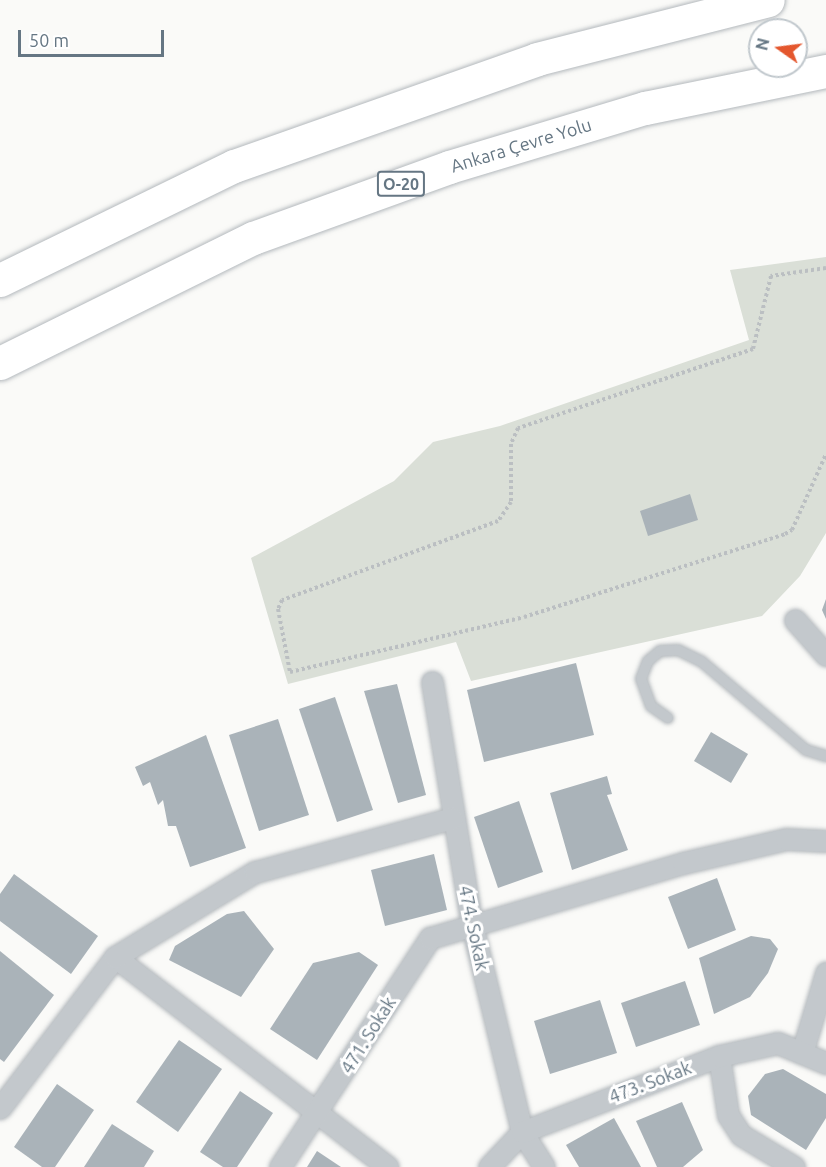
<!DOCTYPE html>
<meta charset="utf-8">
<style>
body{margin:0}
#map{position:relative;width:826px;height:1167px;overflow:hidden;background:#fafaf8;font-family:Ubuntu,sans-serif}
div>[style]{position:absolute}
.green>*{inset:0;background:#dadfd7}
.building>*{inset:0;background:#aab3b9}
.path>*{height:4px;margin-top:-2px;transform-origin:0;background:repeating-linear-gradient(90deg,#bbbfc2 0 3px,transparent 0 6px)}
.roads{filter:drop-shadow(0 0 2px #b4b9bd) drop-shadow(0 0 2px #b4b9bd)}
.lane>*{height:10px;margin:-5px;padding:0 5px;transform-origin:5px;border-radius:5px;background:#c3c8cc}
.street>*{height:21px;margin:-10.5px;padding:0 10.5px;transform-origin:10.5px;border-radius:10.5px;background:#c3c8cc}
.highway>*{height:33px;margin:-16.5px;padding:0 16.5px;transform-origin:16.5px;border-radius:16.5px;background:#fff}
span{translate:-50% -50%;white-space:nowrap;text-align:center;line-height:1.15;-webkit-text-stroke:6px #fff;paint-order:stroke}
.shield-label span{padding:2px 4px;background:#fff;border:2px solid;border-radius:4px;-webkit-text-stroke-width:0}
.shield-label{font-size:16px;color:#657683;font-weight:700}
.street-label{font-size:18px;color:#657683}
.north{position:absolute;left:748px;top:18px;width:60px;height:60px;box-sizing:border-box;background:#fff;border:2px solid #c1c8cd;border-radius:50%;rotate:284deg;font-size:16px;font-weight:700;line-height:24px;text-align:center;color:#657683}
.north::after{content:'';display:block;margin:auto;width:21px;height:27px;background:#e4572e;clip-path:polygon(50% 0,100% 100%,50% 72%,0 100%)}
.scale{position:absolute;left:18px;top:30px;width:146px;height:27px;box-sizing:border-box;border:3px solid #657683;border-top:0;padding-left:8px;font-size:18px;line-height:21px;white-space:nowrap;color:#657683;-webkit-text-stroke:4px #fff;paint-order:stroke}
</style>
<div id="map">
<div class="green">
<i style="clip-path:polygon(826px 257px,826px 533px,800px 576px,762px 616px,471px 681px,456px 642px,288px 684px,251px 558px,394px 481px,433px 442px,500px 426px,749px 340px,730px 270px)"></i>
</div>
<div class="building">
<i style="clip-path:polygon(690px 494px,698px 520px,648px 536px,640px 511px)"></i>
<i style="clip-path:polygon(826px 599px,826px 619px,822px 610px)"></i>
<i style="clip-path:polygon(576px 663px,594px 735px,484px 762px,467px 690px)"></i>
<i style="clip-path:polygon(397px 684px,426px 795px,398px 803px,364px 691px)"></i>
<i style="clip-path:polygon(335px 697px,373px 810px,337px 822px,299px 709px)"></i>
<i style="clip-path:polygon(278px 719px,309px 815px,259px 831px,229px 735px)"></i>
<i style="clip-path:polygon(711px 732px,748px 754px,731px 783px,694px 761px)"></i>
<i style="clip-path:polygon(206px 735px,246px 848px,190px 867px,176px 826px,168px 826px,163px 800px,158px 805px,150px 782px,143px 786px,135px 767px)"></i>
<i style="clip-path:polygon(607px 776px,612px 794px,607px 795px,628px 850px,572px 870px,550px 793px)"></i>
<i style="clip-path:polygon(519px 801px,543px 872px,498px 888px,474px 817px)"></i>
<i style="clip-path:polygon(434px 854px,447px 910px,385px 926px,371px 870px)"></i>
<i style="clip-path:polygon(14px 874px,98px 936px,71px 974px,0 921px,0 894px)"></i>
<i style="clip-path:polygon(717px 878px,736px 930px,688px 949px,668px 897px)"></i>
<i style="clip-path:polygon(244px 911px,274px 949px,241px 997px,169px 960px,175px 946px,227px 914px)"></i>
<i style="clip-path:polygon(751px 936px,770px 939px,778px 949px,768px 973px,750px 997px,714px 1014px,699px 958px)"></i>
<i style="clip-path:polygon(0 951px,54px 995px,4px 1062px,0 1059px)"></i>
<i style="clip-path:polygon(359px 952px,378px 965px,317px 1060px,270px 1029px,313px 963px)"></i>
<i style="clip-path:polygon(685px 981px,700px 1025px,636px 1047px,621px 1003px)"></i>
<i style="clip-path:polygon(600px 1000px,617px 1053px,550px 1074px,534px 1021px)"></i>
<i style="clip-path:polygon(179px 1040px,222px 1069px,178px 1132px,136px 1102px)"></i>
<i style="clip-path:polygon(783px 1069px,826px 1094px,826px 1118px,806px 1150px,751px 1115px,748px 1096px,765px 1074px)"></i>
<i style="clip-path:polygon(57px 1084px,94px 1110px,55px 1167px,42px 1167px,14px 1147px)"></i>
<i style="clip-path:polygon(240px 1091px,273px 1113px,237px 1167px,223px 1167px,200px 1152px)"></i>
<i style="clip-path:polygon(682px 1102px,703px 1150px,683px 1167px,657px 1167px,636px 1121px)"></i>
<i style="clip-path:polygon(614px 1118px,641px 1167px,579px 1167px,566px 1145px)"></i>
<i style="clip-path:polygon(112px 1124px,154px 1151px,144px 1167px,84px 1167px)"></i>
<i style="clip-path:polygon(317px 1151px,341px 1167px,307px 1167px)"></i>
</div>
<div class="path">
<i style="left:826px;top:268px;width:56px;rotate:171.7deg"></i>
<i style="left:771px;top:276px;width:75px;rotate:103.9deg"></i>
<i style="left:753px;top:349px;width:248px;rotate:161.4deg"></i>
<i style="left:518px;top:428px;width:17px;rotate:114deg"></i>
<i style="left:511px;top:444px;width:58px;rotate:90deg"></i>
<i style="left:511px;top:502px;width:23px;rotate:124deg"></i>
<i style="left:498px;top:521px;width:230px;rotate:159.9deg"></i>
<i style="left:282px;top:600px;width:10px;rotate:114deg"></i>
<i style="left:278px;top:609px;width:64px;rotate:79.2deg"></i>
<i style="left:290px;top:672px;width:240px;rotate:-13.2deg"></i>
<i style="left:524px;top:617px;width:274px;rotate:-17.6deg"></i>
<i style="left:785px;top:534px;width:8px;rotate:-30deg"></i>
<i style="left:792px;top:530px;width:83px;rotate:-65.9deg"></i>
</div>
<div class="roads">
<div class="lane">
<i style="left:668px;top:718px;width:21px;rotate:-145deg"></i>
<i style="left:651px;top:706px;width:29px;rotate:-110deg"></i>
<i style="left:641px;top:679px;width:19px;rotate:-69deg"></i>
<i style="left:648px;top:661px;width:16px;rotate:-40deg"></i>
<i style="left:660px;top:651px;width:18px;rotate:-3deg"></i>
<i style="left:678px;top:650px;width:25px;rotate:26deg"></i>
<i style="left:701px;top:661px;width:138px;rotate:40.3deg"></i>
<i style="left:806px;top:750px;width:21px;rotate:17deg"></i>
</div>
<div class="street">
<i style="left:795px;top:620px;width:47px;rotate:48.5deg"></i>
<i style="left:432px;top:682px;width:246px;rotate:80.7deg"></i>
<i style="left:472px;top:925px;width:213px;rotate:76.4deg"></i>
<i style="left:522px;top:1132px;width:41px;rotate:57.8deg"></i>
<i style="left:115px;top:957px;width:344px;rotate:37.6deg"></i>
<i style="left:802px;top:1053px;width:84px;rotate:-73.3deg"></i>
<i style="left:719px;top:1056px;width:60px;rotate:81.3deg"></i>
<i style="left:728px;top:1115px;width:24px;rotate:57deg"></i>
<i style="left:741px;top:1135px;width:62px;rotate:31.1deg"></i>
<i style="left:0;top:1108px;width:190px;rotate:-52.7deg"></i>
<i style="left:115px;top:957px;width:164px;rotate:-31.3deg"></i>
<i style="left:255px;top:872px;width:204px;rotate:-15.3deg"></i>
<i style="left:280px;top:1167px;width:274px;rotate:-56.8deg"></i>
<i style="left:430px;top:938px;width:264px;rotate:-16.5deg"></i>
<i style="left:683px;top:863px;width:106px;rotate:-13.1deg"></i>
<i style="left:786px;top:839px;width:40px;rotate:2.9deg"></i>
<i style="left:489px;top:1167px;width:48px;rotate:-46.7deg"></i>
<i style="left:522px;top:1132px;width:211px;rotate:-21.1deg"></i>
<i style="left:719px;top:1056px;width:60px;rotate:-12.4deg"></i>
<i style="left:778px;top:1043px;width:52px;rotate:22.6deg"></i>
</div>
<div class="highway">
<i style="left:0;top:280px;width:260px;rotate:-26deg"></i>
<i style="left:234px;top:166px;width:321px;rotate:-19.4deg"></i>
<i style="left:537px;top:59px;width:238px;rotate:-14.3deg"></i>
<i style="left:0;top:363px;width:282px;rotate:-26.3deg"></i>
<i style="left:253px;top:238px;width:208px;rotate:-19.9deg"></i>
<i style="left:449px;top:167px;width:205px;rotate:-16.8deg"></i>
<i style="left:645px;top:108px;width:185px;rotate:-11.6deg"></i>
</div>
</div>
<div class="shield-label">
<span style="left:401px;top:184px">O-20</span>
</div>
<div class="street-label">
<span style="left:521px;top:145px;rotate:-17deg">Ankara Çevre Yolu</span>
<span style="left:474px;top:928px;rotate:78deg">474. Sokak</span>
<span style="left:368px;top:1035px;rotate:-58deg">471. Sokak</span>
<span style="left:650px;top:1082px;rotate:-21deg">473. Sokak</span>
</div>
<div class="north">N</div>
<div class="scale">50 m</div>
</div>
